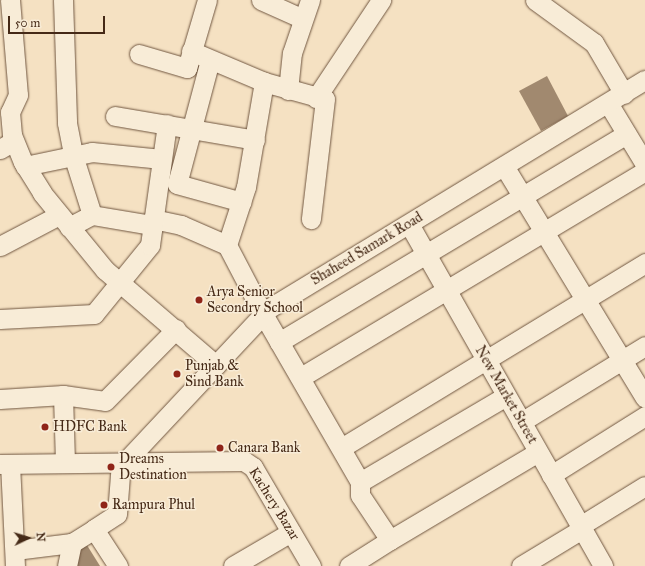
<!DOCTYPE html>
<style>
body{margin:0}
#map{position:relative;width:645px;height:566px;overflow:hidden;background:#f5e1c2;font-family:"IM FELL Great Primer",serif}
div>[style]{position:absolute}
.building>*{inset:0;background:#a1896f}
.roads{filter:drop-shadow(0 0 1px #715741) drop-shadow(0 0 1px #715741)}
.minor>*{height:19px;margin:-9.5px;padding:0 9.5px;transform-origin:9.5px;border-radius:9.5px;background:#f8ecd7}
.dots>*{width:11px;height:11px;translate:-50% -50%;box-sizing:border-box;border:2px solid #f8ecd7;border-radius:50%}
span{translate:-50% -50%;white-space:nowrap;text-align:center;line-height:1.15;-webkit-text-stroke:3px #f8ecd7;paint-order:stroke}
.street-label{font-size:14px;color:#452916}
.poi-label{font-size:14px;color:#452916}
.left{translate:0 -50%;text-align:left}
.north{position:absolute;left:8px;top:518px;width:40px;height:40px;-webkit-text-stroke:3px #f8ecd7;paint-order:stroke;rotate:86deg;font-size:11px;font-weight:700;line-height:16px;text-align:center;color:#452916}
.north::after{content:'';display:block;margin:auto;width:14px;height:18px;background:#452916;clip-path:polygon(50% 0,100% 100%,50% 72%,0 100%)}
.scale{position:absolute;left:8px;top:16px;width:97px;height:18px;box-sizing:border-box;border:2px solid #452916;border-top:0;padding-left:5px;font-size:12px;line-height:14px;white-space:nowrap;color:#452916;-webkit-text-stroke:3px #f8ecd7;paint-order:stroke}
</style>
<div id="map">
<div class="building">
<i style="clip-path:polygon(547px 76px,568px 116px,541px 131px,519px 91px)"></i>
<i style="clip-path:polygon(85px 542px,100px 566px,70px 566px,74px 549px)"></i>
</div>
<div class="roads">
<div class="minor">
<i style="left:10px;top:0;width:95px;rotate:85.2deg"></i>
<i style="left:18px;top:95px;width:19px;rotate:115deg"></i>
<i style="left:10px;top:112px;width:23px;rotate:85deg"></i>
<i style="left:12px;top:135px;width:29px;rotate:68deg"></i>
<i style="left:23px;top:162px;width:36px;rotate:58deg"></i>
<i style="left:42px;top:193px;width:99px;rotate:50.7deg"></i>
<i style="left:105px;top:270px;width:146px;rotate:40.6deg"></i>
<i style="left:63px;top:0;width:123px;rotate:88.1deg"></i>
<i style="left:67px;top:123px;width:33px;rotate:79deg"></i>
<i style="left:73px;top:155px;width:63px;rotate:72.4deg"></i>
<i style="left:261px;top:0;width:46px;rotate:24.3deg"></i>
<i style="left:535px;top:0;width:73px;rotate:36.1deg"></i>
<i style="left:594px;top:43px;width:59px;rotate:59.5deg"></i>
<i style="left:191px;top:51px;width:79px;rotate:23deg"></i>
<i style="left:264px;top:82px;width:63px;rotate:15.6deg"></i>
<i style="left:325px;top:99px;width:121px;rotate:96.7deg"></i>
<i style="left:139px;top:54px;width:50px;rotate:16.3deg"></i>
<i style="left:187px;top:68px;width:71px;rotate:-73.6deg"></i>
<i style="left:210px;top:60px;width:128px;rotate:104.9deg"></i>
<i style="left:177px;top:184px;width:67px;rotate:15.5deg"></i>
<i style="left:288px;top:90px;width:37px;rotate:-84deg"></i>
<i style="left:292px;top:53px;width:56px;rotate:-71.2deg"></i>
<i style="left:316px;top:98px;width:118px;rotate:-56.4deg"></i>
<i style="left:608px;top:103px;width:71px;rotate:58.8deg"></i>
<i style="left:115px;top:116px;width:142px;rotate:9.7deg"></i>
<i style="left:0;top:149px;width:16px;rotate:-30deg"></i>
<i style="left:25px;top:166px;width:68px;rotate:-11.8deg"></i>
<i style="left:92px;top:152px;width:70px;rotate:5.7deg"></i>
<i style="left:504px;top:166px;width:271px;rotate:58.7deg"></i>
<i style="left:153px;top:219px;width:29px;rotate:12deg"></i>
<i style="left:181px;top:225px;width:50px;rotate:23.5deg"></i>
<i style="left:227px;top:245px;width:78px;rotate:62.4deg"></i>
<i style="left:263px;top:314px;width:194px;rotate:60deg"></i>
<i style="left:360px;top:482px;width:169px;rotate:-30.5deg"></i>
<i style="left:409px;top:224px;width:393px;rotate:60.4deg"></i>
<i style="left:69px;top:227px;width:26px;rotate:-28deg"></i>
<i style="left:92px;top:215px;width:61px;rotate:9.5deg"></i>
<i style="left:227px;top:245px;width:61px;rotate:-71.9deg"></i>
<i style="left:246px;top:187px;width:107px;rotate:-80.3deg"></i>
<i style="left:0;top:246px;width:67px;rotate:-27.7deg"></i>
<i style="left:0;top:319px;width:94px;rotate:-3deg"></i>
<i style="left:94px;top:314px;width:89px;rotate:-50.9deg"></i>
<i style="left:150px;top:245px;width:122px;rotate:-82deg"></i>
<i style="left:279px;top:342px;width:405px;rotate:-30.9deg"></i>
<i style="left:301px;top:377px;width:401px;rotate:-30.9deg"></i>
<i style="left:63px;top:395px;width:68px;rotate:88.3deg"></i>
<i style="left:0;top:399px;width:63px;rotate:-3.6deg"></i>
<i style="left:63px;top:395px;width:42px;rotate:8.1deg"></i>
<i style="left:105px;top:401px;width:101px;rotate:-45.4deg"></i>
<i style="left:521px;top:422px;width:145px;rotate:-31.5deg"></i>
<i style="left:341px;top:448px;width:356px;rotate:-31.3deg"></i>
<i style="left:125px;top:462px;width:209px;rotate:-46.9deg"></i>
<i style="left:268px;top:309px;width:441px;rotate:-31.3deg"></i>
<i style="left:0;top:464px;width:244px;rotate:-0.7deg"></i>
<i style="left:244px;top:461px;width:11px;rotate:34deg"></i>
<i style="left:253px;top:467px;width:115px;rotate:59.6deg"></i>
<i style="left:10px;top:464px;width:102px;rotate:87.2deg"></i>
<i style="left:551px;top:475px;width:111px;rotate:-32.1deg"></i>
<i style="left:360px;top:482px;width:13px;rotate:90deg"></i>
<i style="left:360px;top:495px;width:54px;rotate:56.3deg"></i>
<i style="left:390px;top:540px;width:172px;rotate:-30.7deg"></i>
<i style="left:580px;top:526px;width:76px;rotate:-31.6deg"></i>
<i style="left:15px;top:550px;width:57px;rotate:-7deg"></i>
<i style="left:72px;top:543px;width:26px;rotate:-32deg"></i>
<i style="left:67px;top:566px;width:24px;rotate:-78deg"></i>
<i style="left:118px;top:566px;width:44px;rotate:-123deg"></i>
<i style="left:94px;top:529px;width:27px;rotate:-33deg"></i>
<i style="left:117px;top:514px;width:52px;rotate:-85.6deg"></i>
<i style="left:233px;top:566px;width:67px;rotate:-30.4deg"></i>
<i style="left:349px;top:566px;width:49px;rotate:-32.4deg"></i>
<i style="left:521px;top:566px;width:71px;rotate:-31.2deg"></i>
</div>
</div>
<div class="dots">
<i style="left:199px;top:300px;background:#8f2418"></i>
<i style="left:177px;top:374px;background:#8f2418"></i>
<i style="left:45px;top:427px;background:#8f2418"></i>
<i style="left:220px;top:448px;background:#8f2418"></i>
<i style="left:111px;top:467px;background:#8f2418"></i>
<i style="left:104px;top:505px;background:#8f2418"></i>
</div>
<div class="street-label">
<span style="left:367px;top:249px;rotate:-31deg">Shaheed Samark Road</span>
<span style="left:506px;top:395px;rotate:60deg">New Market Street</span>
<span style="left:274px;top:504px;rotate:58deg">Kachery Bazar</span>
</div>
<div class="poi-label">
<span class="left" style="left:207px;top:300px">Arya Senior<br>Secondry School</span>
<span class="left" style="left:185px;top:374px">Punjab &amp;<br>Sind Bank</span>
<span class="left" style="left:53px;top:427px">HDFC Bank</span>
<span class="left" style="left:228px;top:448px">Canara Bank</span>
<span class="left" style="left:119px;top:467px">Dreams<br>Destination</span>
<span class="left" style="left:112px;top:505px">Rampura Phul</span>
</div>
<div class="north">N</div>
<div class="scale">50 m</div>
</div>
